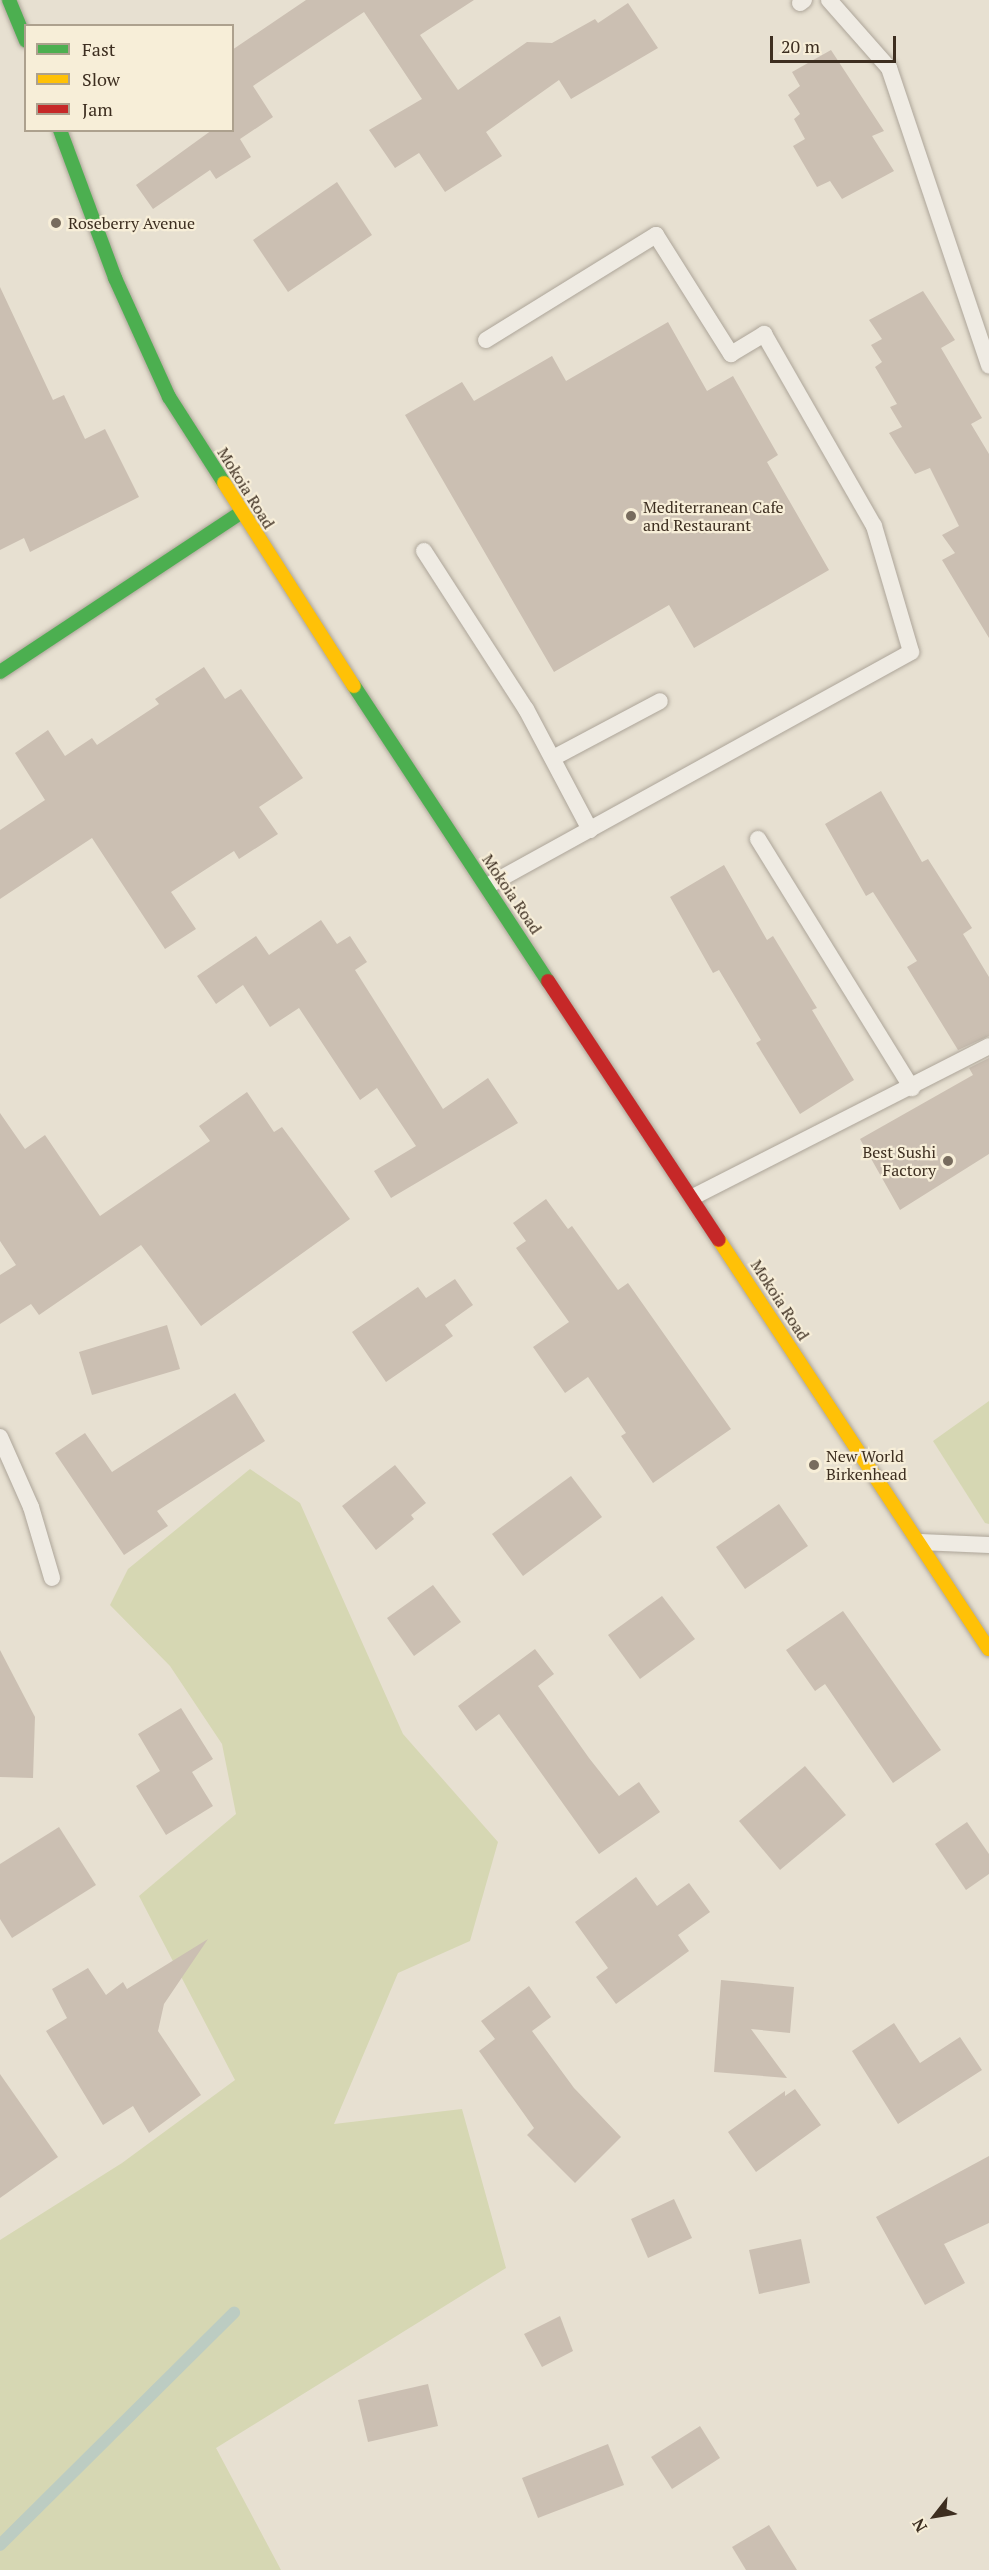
<!DOCTYPE html>
<style>
body{margin:0}
#map{position:relative;width:989px;height:2570px;overflow:hidden;background:#e7e0d1;font-family:"PT Serif",serif}
div>[style]{position:absolute}
.green>*{inset:0;background:#d6d7b3}
.stream>*{height:12px;margin:-6px;padding:0 6px;transform-origin:6px;border-radius:6px;background:#bcccc2}
.building>*{inset:0;background:#cbbfb2}
.roads{filter:drop-shadow(0 0 2px #ada599) drop-shadow(0 0 2px #ada599)}
.lane>*{height:16px;margin:-8px;padding:0 8px;transform-origin:8px;border-radius:8px;background:#efebe3}
.fast>*{height:14px;margin:-7px;padding:0 7px;transform-origin:7px;border-radius:7px;background:#4caf50}
.slow>*{height:14px;margin:-7px;padding:0 7px;transform-origin:7px;border-radius:7px;background:#ffc107}
.jam>*{height:14px;margin:-7px;padding:0 7px;transform-origin:7px;border-radius:7px;background:#c62828}
.dots>*{width:16px;height:16px;translate:-50% -50%;box-sizing:border-box;border:3px solid #f7eed8;border-radius:50%}
span{translate:-50% -50%;white-space:nowrap;text-align:center;line-height:1.15;-webkit-text-stroke:4.5px #f7eed8;paint-order:stroke}
.poi-label{font-size:16px;color:#3d2e20}
.left{translate:0 -50%;text-align:left}
.right{translate:-100% -50%;text-align:right}
.street-label{font-size:16px;color:#3d2e20}
.legend{position:absolute;left:24px;top:24px;width:210px;height:108px;box-sizing:border-box;background:#f7eed8;border:2px solid #ada18e;margin:0;padding:8px 10px;list-style:none;font-size:18px;color:#3d2e20}
.legend li{display:flex;align-items:center;gap:12px;height:30px}
.legend b{width:30px;border:2px solid #ada18e}
.north{position:absolute;left:905px;top:2486px;width:60px;height:60px;-webkit-text-stroke:4px #f7eed8;paint-order:stroke;rotate:239deg;font-size:16px;font-weight:700;line-height:24px;text-align:center;color:#3d2e20}
.north::after{content:'';display:block;margin:auto;width:21px;height:27px;background:#3d2e20;clip-path:polygon(50% 0,100% 100%,50% 72%,0 100%)}
.scale{position:absolute;left:770px;top:36px;width:126px;height:27px;box-sizing:border-box;border:3px solid #3d2e20;border-top:0;padding-left:8px;font-size:18px;line-height:21px;white-space:nowrap;color:#3d2e20;-webkit-text-stroke:4px #f7eed8;paint-order:stroke}
</style>
<div id="map">
<div class="green">
<i style="clip-path:polygon(989px 1401px,989px 1524px,985px 1523px,933px 1441px)"></i>
<i style="clip-path:polygon(250px 1469px,300px 1503px,403px 1734px,498px 1842px,470px 1941px,398px 1973px,334px 2124px,462px 2109px,506px 2268px,216px 2448px,281px 2570px,0 2570px,0 2240px,122px 2163px,235px 2080px,139px 1896px,236px 1814px,222px 1744px,170px 1666px,110px 1605px,128px 1569px)"></i>
</div>
<div class="stream">
<i style="left:0;top:2545px;width:330px;rotate:-44.8deg"></i>
</div>
<div class="building">
<i style="clip-path:polygon(306px 0,474px 0,420px 35px,458px 90px,527px 42px,552px 43px,595px 19px,598px 23px,628px 3px,658px 48px,571px 99px,559px 80px,486px 132px,502px 156px,445px 192px,419px 153px,395px 168px,369px 130px,422px 99px,364px 12px,253px 86px,273px 117px,240px 139px,251px 157px,216px 179px,210px 170px,153px 209px,136px 185px,212px 130px,232px 130px,232px 50px)"></i>
<i style="clip-path:polygon(831px 50px,884px 131px,872px 136px,894px 171px,842px 199px,830px 181px,817px 187px,793px 146px,805px 139px,794px 119px,800px 114px,788px 95px,800px 86px,792px 72px)"></i>
<i style="clip-path:polygon(337px 182px,372px 235px,288px 292px,253px 240px)"></i>
<i style="clip-path:polygon(0 287px,53px 400px,64px 395px,85px 439px,105px 429px,139px 497px,30px 552px,24px 538px,0 550px)"></i>
<i style="clip-path:polygon(923px 291px,955px 340px,941px 348px,982px 418px,971px 424px,989px 454px,989px 638px,942px 560px,955px 553px,942px 535px,959px 526px,930px 468px,915px 474px,889px 433px,902px 427px,890px 407px,897px 404px,875px 367px,882px 362px,871px 345px,882px 339px,869px 320px)"></i>
<i style="clip-path:polygon(668px 322px,707px 391px,733px 376px,778px 455px,767px 462px,829px 570px,694px 648px,669px 605px,554px 672px,405px 415px,462px 382px,474px 401px,552px 356px,566px 381px)"></i>
<i style="clip-path:polygon(204px 667px,225px 699px,241px 689px,303px 778px,259px 807px,278px 834px,239px 859px,234px 851px,171px 892px,196px 929px,165px 949px,92px 838px,0 899px,0 830px,45px 800px,15px 753px,48px 730px,65px 756px,92px 738px,97px 745px,159px 704px,155px 699px)"></i>
<i style="clip-path:polygon(881px 791px,922px 862px,928px 859px,972px 928px,963px 934px,989px 977px,989px 1036px,958px 1050px,907px 967px,917px 961px,873px 892px,866px 896px,825px 824px)"></i>
<i style="clip-path:polygon(724px 865px,767px 940px,773px 936px,817px 1008px,812px 1010px,854px 1080px,800px 1114px,756px 1043px,761px 1040px,719px 970px,713px 973px,670px 897px)"></i>
<i style="clip-path:polygon(321px 920px,337px 944px,350px 936px,367px 962px,355px 970px,443px 1109px,488px 1078px,518px 1123px,391px 1198px,374px 1171px,416px 1146px,377px 1088px,360px 1100px,299px 1008px,270px 1027px,243px 985px,216px 1004px,197px 976px,256px 936px,269px 955px)"></i>
<i style="clip-path:polygon(989px 1058px,989px 1154px,900px 1210px,860px 1139px,973px 1075px,969px 1068px)"></i>
<i style="clip-path:polygon(247px 1092px,274px 1132px,282px 1127px,350px 1219px,201px 1326px,141px 1245px,39px 1315px,31px 1304px,0 1324px,0 1275px,16px 1265px,0 1241px,0 1113px,25px 1149px,45px 1135px,100px 1216px,210px 1141px,199px 1126px)"></i>
<i style="clip-path:polygon(546px 1199px,568px 1229px,572px 1226px,618px 1290px,628px 1283px,731px 1429px,653px 1483px,621px 1436px,626px 1433px,588px 1377px,565px 1393px,533px 1347px,569px 1322px,516px 1248px,526px 1241px,513px 1223px)"></i>
<i style="clip-path:polygon(455px 1279px,473px 1305px,445px 1325px,453px 1336px,386px 1382px,352px 1332px,418px 1287px,426px 1298px)"></i>
<i style="clip-path:polygon(167px 1325px,180px 1369px,92px 1395px,79px 1352px)"></i>
<i style="clip-path:polygon(235px 1393px,265px 1441px,157px 1511px,168px 1526px,124px 1555px,55px 1453px,85px 1433px,112px 1472px)"></i>
<i style="clip-path:polygon(395px 1465px,426px 1503px,411px 1515px,414px 1519px,376px 1550px,342px 1506px)"></i>
<i style="clip-path:polygon(571px 1476px,602px 1517px,523px 1576px,492px 1534px)"></i>
<i style="clip-path:polygon(779px 1504px,808px 1546px,745px 1589px,716px 1547px)"></i>
<i style="clip-path:polygon(433px 1585px,461px 1622px,414px 1656px,387px 1618px)"></i>
<i style="clip-path:polygon(662px 1596px,695px 1639px,640px 1679px,608px 1635px)"></i>
<i style="clip-path:polygon(843px 1611px,941px 1750px,893px 1783px,825px 1684px,815px 1691px,786px 1650px)"></i>
<i style="clip-path:polygon(535px 1649px,554px 1674px,538px 1686px,589px 1758px,619px 1796px,639px 1782px,660px 1812px,599px 1854px,499px 1714px,476px 1731px,458px 1706px)"></i>
<i style="clip-path:polygon(0 1650px,35px 1717px,33px 1778px,0 1777px)"></i>
<i style="clip-path:polygon(181px 1708px,213px 1759px,192px 1772px,213px 1806px,166px 1835px,136px 1786px,160px 1771px,138px 1734px)"></i>
<i style="clip-path:polygon(805px 1766px,846px 1815px,780px 1870px,739px 1821px)"></i>
<i style="clip-path:polygon(967px 1822px,989px 1854px,989px 1874px,966px 1890px,935px 1844px)"></i>
<i style="clip-path:polygon(59px 1827px,96px 1885px,12px 1938px,0 1919px,0 1864px)"></i>
<i style="clip-path:polygon(636px 1877px,657px 1906px,689px 1883px,710px 1912px,678px 1935px,689px 1951px,616px 2004px,596px 1977px,608px 1968px,575px 1922px)"></i>
<i style="clip-path:polygon(208px 1939px,164px 2004px,158px 2031px,201px 2095px,149px 2133px,133px 2106px,103px 2125px,46px 2031px,67px 2018px,52px 1989px,88px 1968px,106px 1995px,123px 1982px,127px 1989px)"></i>
<i style="clip-path:polygon(721px 1980px,794px 1987px,790px 2033px,751px 2029px,787px 2078px,714px 2072px)"></i>
<i style="clip-path:polygon(529px 1986px,551px 2017px,532px 2031px,574px 2088px,621px 2137px,575px 2183px,527px 2135px,534px 2128px,479px 2051px,495px 2039px,481px 2021px)"></i>
<i style="clip-path:polygon(894px 2023px,920px 2063px,960px 2037px,982px 2070px,898px 2124px,852px 2051px)"></i>
<i style="clip-path:polygon(0 2074px,58px 2157px,0 2198px)"></i>
<i style="clip-path:polygon(795px 2089px,821px 2125px,756px 2172px,728px 2132px,785px 2091px,785px 2096px)"></i>
<i style="clip-path:polygon(989px 2156px,989px 2223px,944px 2244px,965px 2283px,925px 2305px,876px 2217px)"></i>
<i style="clip-path:polygon(674px 2199px,692px 2238px,648px 2258px,631px 2219px)"></i>
<i style="clip-path:polygon(801px 2239px,810px 2283px,759px 2294px,749px 2250px)"></i>
<i style="clip-path:polygon(560px 2316px,573px 2351px,542px 2367px,524px 2334px)"></i>
<i style="clip-path:polygon(428px 2384px,438px 2426px,368px 2442px,358px 2400px)"></i>
<i style="clip-path:polygon(700px 2426px,720px 2458px,672px 2489px,651px 2457px)"></i>
<i style="clip-path:polygon(608px 2444px,624px 2485px,538px 2518px,522px 2478px)"></i>
<i style="clip-path:polygon(769px 2525px,797px 2570px,746px 2570px,732px 2547px)"></i>
</div>
<div class="roads">
<div class="lane">
<i style="left:829px;top:0;width:91px;rotate:48.6deg"></i>
<i style="left:889px;top:68px;width:314px;rotate:71.4deg"></i>
<i style="left:800px;top:3px;width:5px;rotate:-37deg"></i>
<i style="left:486px;top:340px;width:200px;rotate:-31.7deg"></i>
<i style="left:656px;top:235px;width:141px;rotate:57.8deg"></i>
<i style="left:731px;top:354px;width:39px;rotate:-31deg"></i>
<i style="left:764px;top:334px;width:221px;rotate:60.2deg"></i>
<i style="left:874px;top:526px;width:131px;rotate:73.6deg"></i>
<i style="left:911px;top:652px;width:484px;rotate:151.1deg"></i>
<i style="left:424px;top:551px;width:188px;rotate:57.2deg"></i>
<i style="left:526px;top:709px;width:137px;rotate:62.1deg"></i>
<i style="left:553px;top:758px;width:121px;rotate:-28deg"></i>
<i style="left:758px;top:839px;width:293px;rotate:58.3deg"></i>
<i style="left:693px;top:1197px;width:332px;rotate:-27deg"></i>
<i style="left:0;top:1437px;width:77px;rotate:66.1deg"></i>
<i style="left:31px;top:1507px;width:74px;rotate:73.5deg"></i>
<i style="left:920px;top:1542px;width:69px;rotate:2.5deg"></i>
</div>
<div class="fast">
<i style="left:9px;top:0;width:44px;rotate:67.5deg"></i>
<i style="left:60px;top:130px;width:158px;rotate:69.6deg"></i>
<i style="left:115px;top:278px;width:131px;rotate:65.6deg"></i>
<i style="left:169px;top:397px;width:102px;rotate:57.4deg"></i>
<i style="left:0;top:672px;width:290px;rotate:-33.5deg"></i>
<i style="left:354px;top:686px;width:353px;rotate:56.7deg"></i>
</div>
<div class="slow">
<i style="left:224px;top:483px;width:241px;rotate:57.4deg"></i>
<i style="left:719px;top:1240px;width:490px;rotate:56.6deg"></i>
</div>
<div class="jam">
<i style="left:548px;top:981px;width:310px;rotate:56.6deg"></i>
</div>
</div>
<div class="dots">
<i style="left:56px;top:223px;background:#786c5e"></i>
<i style="left:631px;top:516px;background:#786c5e"></i>
<i style="left:948px;top:1161px;background:#786c5e"></i>
<i style="left:814px;top:1465px;background:#786c5e"></i>
</div>
<div class="poi-label">
<span class="left" style="left:68px;top:223px">Roseberry Avenue</span>
<span class="left" style="left:643px;top:516px">Mediterranean Cafe<br>and Restaurant</span>
<span class="right" style="left:936px;top:1161px">Best Sushi<br>Factory</span>
<span class="left" style="left:826px;top:1465px">New World<br>Birkenhead</span>
</div>
<div class="street-label">
<span style="left:246px;top:488px;rotate:58deg">Mokoia Road</span>
<span style="left:512px;top:894px;rotate:56deg">Mokoia Road</span>
<span style="left:780px;top:1300px;rotate:57deg">Mokoia Road</span>
</div>
<ul class="legend">
<li><b style="height:8px;background:#4caf50"></b>Fast</li>
<li><b style="height:8px;background:#ffc107"></b>Slow</li>
<li><b style="height:8px;background:#c62828"></b>Jam</li>
</ul>
<div class="north">N</div>
<div class="scale">20 m</div>
</div>
